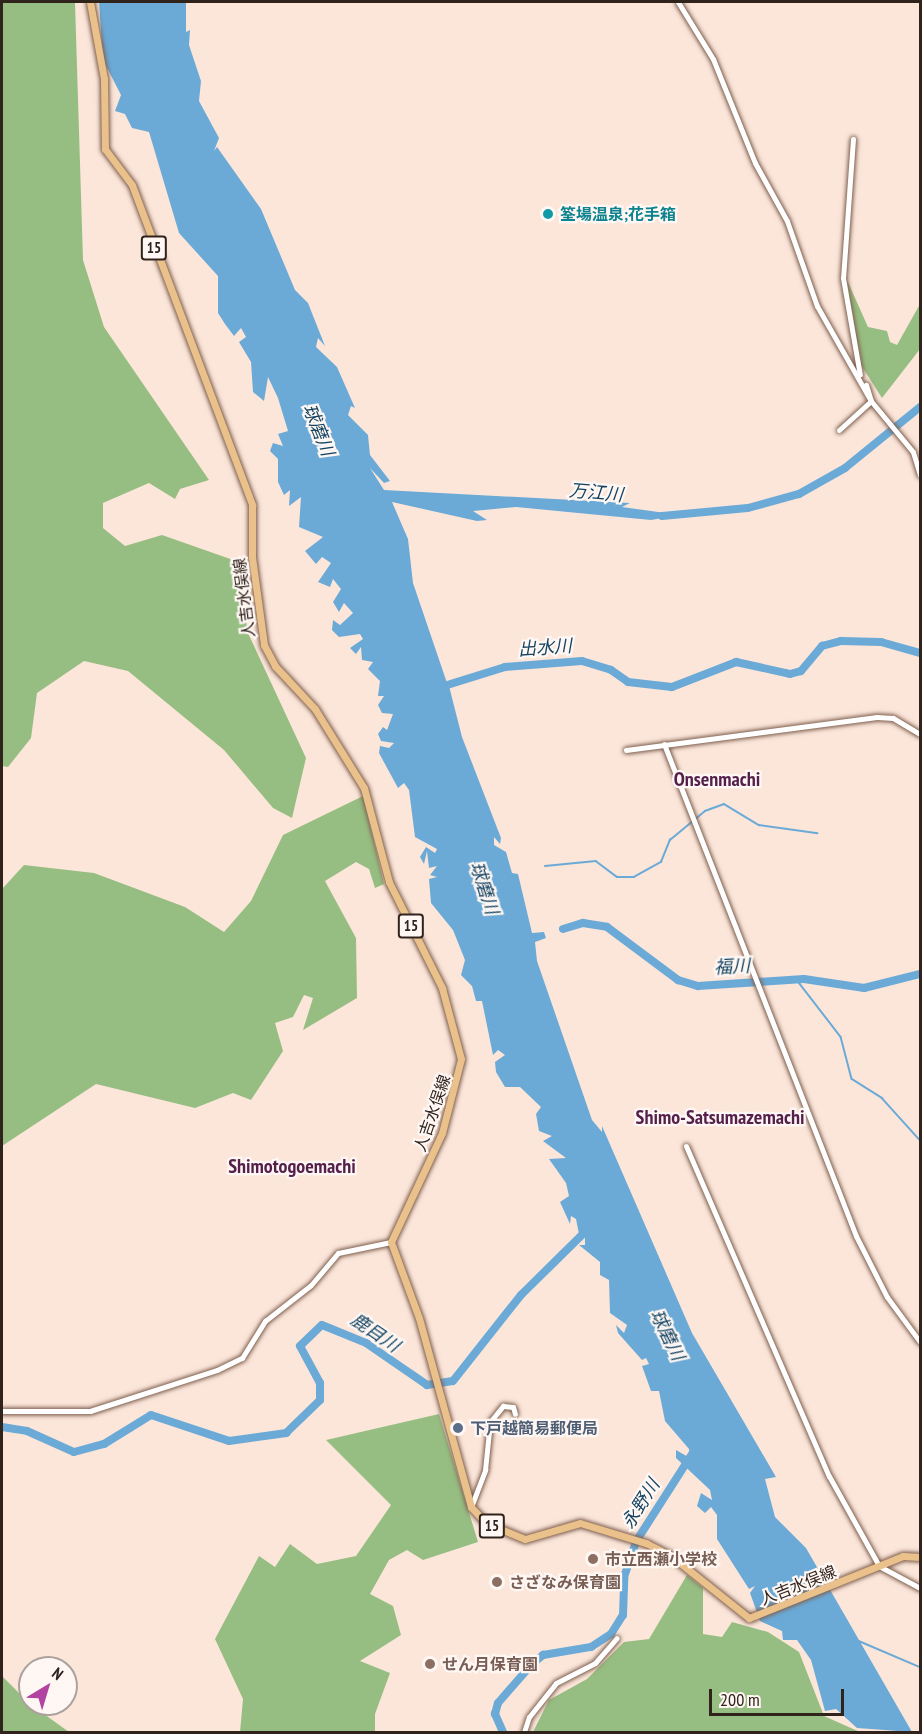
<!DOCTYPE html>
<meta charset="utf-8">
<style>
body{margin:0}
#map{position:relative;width:922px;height:1734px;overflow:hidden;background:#fce6da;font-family:"PT Sans Narrow","Noto Sans JP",sans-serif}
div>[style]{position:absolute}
.forest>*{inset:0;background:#97be82}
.water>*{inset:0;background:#6baad7}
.stream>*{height:1.5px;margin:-0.75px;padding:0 0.75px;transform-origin:0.75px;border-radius:0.75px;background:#6baad7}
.river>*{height:8px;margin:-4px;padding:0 4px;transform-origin:4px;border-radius:4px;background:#6baad7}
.roads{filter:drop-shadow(0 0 2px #7e5f4e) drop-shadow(0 0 2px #7e5f4e)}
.minor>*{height:5px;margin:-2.5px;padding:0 2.5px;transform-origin:2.5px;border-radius:2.5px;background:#fff}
.major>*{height:7px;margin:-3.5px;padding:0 3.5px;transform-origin:3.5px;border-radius:3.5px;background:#ebc18b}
.dots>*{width:16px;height:16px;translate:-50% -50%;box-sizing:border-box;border:3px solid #fef7f3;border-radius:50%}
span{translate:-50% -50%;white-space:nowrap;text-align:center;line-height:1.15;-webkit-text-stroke:4.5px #fef7f3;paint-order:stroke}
.shield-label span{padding:2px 4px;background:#fef7f3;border:2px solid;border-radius:4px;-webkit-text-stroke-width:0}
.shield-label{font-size:15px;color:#30231c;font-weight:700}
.culture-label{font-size:16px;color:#0d838f;font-weight:700}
.left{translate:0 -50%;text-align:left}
.street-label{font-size:16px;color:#30231c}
.service-label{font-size:16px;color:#4e5e75;font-weight:700}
.education-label{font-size:16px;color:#785e54;font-weight:700}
.water-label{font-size:18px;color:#134362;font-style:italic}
.quarter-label{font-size:20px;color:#551f4b;font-weight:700}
.frame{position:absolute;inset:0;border:3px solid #30231c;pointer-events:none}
.north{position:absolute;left:18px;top:1656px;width:60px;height:60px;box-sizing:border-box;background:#fef7f3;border:2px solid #aca29d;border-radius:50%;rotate:38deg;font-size:16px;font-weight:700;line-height:24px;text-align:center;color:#30231c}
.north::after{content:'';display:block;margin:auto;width:21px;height:27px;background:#b343a0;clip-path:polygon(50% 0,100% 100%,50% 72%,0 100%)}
.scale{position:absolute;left:709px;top:1689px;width:135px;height:27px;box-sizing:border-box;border:3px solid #30231c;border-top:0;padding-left:8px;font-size:18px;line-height:21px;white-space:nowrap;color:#30231c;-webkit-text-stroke:4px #fef7f3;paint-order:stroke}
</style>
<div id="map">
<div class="forest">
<i style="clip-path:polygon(2px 2px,75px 2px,83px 260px,104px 327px,209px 480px,180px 489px,175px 499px,149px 483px,103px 503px,103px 528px,125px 546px,162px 535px,236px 561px,248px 633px,306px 758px,292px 818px,273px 808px,224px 750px,128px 671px,84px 661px,37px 693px,31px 738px,8px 767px,2px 766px)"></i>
<i style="clip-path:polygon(847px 280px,868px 327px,887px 331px,890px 342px,897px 345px,920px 304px,920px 349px,882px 398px,861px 365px)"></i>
<i style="clip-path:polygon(363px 796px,384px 884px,375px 888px,369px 869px,356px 862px,325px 881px,356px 938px,357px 998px,303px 1030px,313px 998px,304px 995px,293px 1017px,275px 1023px,283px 1051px,251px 1100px,233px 1093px,195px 1108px,96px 1084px,2px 1146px,2px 889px,24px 865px,94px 873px,185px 907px,224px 932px,251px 901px,283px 835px)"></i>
<i style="clip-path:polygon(439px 1414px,478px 1542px,423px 1560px,407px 1550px,389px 1560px,370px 1594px,393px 1606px,401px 1635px,360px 1661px,390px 1673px,375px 1714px,375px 1732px,240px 1732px,243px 1699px,215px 1639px,259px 1556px,275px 1567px,290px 1544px,317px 1564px,356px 1556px,391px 1505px,326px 1440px)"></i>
<i style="clip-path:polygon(687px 1575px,703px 1588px,703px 1634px,722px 1637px,732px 1622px,768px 1632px,799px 1652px,824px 1716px,860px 1732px,533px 1732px,549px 1700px,587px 1679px,624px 1642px,649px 1639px)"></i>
<i style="clip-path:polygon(2px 1676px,30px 1704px,69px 1732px,2px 1732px)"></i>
</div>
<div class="water">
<i style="clip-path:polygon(99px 2px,186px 2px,186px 32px,190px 30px,189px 45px,201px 81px,199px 101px,219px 138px,214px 151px,217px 147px,261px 209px,295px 290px,308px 303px,325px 346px,318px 338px,316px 347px,337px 367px,355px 408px,351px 406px,348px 415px,368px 435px,370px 455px,390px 481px,384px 483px,370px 468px,384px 490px,630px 503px,622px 507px,680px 515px,651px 520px,516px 507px,473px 511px,487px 520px,477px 521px,392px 502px,408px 539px,413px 583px,447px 683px,453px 684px,449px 686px,462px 737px,501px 838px,500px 844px,494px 837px,494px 845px,506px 852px,512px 873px,518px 874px,532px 933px,544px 932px,546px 938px,535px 942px,537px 961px,592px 1120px,602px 1132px,602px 1126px,692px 1333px,776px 1477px,765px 1479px,775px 1517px,806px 1548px,912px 1732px,857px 1728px,836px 1709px,825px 1711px,811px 1660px,797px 1640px,783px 1640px,782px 1631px,760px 1621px,750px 1593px,755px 1586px,749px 1589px,717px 1539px,717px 1515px,711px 1507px,705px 1513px,697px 1506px,701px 1493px,712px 1500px,710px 1490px,676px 1458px,676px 1450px,690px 1458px,689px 1449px,665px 1421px,659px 1391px,651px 1391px,642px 1366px,649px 1364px,646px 1358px,642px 1360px,618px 1333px,616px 1325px,624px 1333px,627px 1325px,610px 1313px,609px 1280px,600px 1275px,600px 1262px,579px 1245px,585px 1245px,585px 1236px,579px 1234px,576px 1219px,571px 1216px,570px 1224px,560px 1202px,569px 1196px,566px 1183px,549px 1159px,566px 1158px,543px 1141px,552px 1136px,539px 1131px,536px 1114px,541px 1107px,520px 1087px,505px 1087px,496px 1072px,495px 1062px,505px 1055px,498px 1050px,493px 1055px,482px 1001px,476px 1001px,472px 986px,461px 975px,465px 960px,453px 930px,431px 903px,429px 879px,437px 877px,430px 875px,437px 866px,429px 868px,427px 851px,424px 864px,420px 857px,426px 847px,435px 853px,437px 849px,415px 837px,409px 790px,404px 783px,398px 788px,379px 753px,380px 746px,389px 748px,394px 743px,381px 741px,378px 734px,383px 727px,387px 730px,393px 714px,382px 713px,378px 705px,384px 696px,378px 696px,380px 681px,368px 669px,373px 662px,362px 660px,361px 647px,356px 654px,350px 648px,363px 639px,360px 634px,339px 637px,332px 630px,333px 620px,340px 625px,353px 613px,344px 603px,339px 612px,333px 602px,341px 589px,333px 579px,330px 587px,318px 582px,331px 563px,322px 557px,316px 564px,305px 551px,323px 537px,299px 527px,301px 497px,289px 506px,290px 490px,284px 495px,278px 482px,278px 459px,270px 451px,273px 443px,283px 446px,278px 434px,288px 431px,278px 398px,268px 377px,264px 401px,253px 392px,251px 362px,239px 342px,246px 337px,241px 328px,234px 336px,225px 324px,218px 313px,218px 276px,179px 233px,149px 132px,132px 128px,125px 114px,115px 111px,121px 95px,103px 60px)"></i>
</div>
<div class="stream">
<i style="left:545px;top:866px;width:51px;rotate:-5.6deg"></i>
<i style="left:596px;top:861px;width:26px;rotate:37deg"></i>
<i style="left:617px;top:877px;width:17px"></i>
<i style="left:634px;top:877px;width:31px;rotate:-29deg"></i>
<i style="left:661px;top:862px;width:24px;rotate:-68deg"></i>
<i style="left:670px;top:840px;width:45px;rotate:-39.6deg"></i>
<i style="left:705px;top:811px;width:20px;rotate:-20deg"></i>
<i style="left:724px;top:804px;width:41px;rotate:31deg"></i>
<i style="left:759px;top:825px;width:59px;rotate:7.9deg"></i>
<i style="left:797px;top:980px;width:72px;rotate:52.3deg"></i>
<i style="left:841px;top:1037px;width:43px;rotate:75.3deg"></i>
<i style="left:852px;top:1079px;width:36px;rotate:32deg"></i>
<i style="left:882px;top:1098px;width:57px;rotate:47.9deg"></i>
<i style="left:859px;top:1641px;width:66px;rotate:23.1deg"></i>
</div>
<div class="river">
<i style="left:662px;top:516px;width:86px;rotate:-5.3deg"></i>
<i style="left:748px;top:508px;width:53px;rotate:-15.4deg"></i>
<i style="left:799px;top:494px;width:53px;rotate:-29.5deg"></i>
<i style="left:845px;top:468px;width:97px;rotate:-39.1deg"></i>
<i style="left:444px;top:686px;width:64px;rotate:-17.3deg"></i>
<i style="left:505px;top:667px;width:77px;rotate:-4.5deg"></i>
<i style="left:582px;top:661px;width:30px;rotate:17deg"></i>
<i style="left:611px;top:670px;width:21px;rotate:35deg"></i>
<i style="left:628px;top:682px;width:44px;rotate:6.5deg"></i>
<i style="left:672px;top:687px;width:69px;rotate:-21.3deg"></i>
<i style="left:736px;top:662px;width:55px;rotate:12.5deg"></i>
<i style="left:790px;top:674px;width:11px;rotate:-15deg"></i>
<i style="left:801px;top:671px;width:33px;rotate:-50deg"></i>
<i style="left:822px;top:646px;width:20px;rotate:-15deg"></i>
<i style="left:841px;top:641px;width:40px;rotate:1.4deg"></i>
<i style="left:881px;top:642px;width:41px;rotate:15.8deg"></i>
<i style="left:563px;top:929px;width:21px;rotate:-17deg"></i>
<i style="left:583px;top:923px;width:24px;rotate:9deg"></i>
<i style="left:607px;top:927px;width:89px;rotate:36.7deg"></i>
<i style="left:678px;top:980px;width:21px;rotate:17deg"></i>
<i style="left:698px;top:986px;width:106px;rotate:-3.8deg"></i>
<i style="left:804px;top:979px;width:61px;rotate:8.5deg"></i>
<i style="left:864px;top:988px;width:58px;rotate:-14deg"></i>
<i style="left:2px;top:1427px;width:25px;rotate:9deg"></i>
<i style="left:27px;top:1431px;width:51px;rotate:24.1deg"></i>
<i style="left:74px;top:1452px;width:31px;rotate:-15deg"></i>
<i style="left:104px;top:1444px;width:55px;rotate:-31.7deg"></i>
<i style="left:151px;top:1415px;width:82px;rotate:18.4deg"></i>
<i style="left:229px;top:1441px;width:58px;rotate:-8deg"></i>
<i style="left:286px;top:1433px;width:47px;rotate:-44.1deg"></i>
<i style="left:320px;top:1400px;width:17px;rotate:-90deg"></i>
<i style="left:320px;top:1383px;width:42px;rotate:-118.4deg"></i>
<i style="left:300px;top:1346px;width:30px;rotate:-44deg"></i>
<i style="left:322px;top:1325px;width:48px;rotate:22.2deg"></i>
<i style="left:366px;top:1343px;width:74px;rotate:34.5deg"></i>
<i style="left:427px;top:1385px;width:26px;rotate:-9deg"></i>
<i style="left:453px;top:1381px;width:110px;rotate:-51.7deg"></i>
<i style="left:521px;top:1295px;width:97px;rotate:-44.6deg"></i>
<i style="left:503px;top:1732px;width:20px;rotate:-114deg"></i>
<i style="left:495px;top:1714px;width:11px;rotate:-75deg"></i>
<i style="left:498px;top:1703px;width:50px;rotate:-49deg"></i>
<i style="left:531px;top:1665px;width:16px;rotate:-40deg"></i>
<i style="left:543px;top:1655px;width:49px;rotate:-9.5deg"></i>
<i style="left:591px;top:1647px;width:24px;rotate:-33deg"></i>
<i style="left:611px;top:1634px;width:22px;rotate:-58deg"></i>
<i style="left:623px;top:1615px;width:38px;rotate:-88deg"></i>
<i style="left:624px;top:1577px;width:39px;rotate:-71deg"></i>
<i style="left:637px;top:1540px;width:102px;rotate:-57.4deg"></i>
</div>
<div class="roads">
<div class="minor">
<i style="left:678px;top:2px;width:67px;rotate:58.4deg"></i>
<i style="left:713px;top:59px;width:112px;rotate:68deg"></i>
<i style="left:755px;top:163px;width:66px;rotate:61.1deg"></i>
<i style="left:787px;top:221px;width:90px;rotate:70.6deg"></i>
<i style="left:817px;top:306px;width:109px;rotate:60.4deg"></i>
<i style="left:871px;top:401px;width:66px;rotate:50.5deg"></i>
<i style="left:913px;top:452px;width:24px;rotate:73deg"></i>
<i style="left:853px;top:139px;width:139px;rotate:94.1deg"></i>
<i style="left:843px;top:278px;width:98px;rotate:80.1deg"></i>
<i style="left:839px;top:430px;width:43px;rotate:-42.2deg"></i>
<i style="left:871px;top:401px;width:17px;rotate:-107deg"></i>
<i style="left:664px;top:744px;width:528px;rotate:68.68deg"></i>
<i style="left:856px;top:1236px;width:68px;rotate:63.1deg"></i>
<i style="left:887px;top:1297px;width:56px;rotate:53.7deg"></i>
<i style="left:626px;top:750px;width:253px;rotate:-7.5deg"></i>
<i style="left:877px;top:717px;width:16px;rotate:4deg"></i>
<i style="left:893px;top:718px;width:31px;rotate:31deg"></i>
<i style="left:686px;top:1146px;width:360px;rotate:66.6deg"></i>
<i style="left:829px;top:1476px;width:103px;rotate:60.9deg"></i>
<i style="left:879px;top:1566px;width:47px;rotate:28.2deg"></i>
<i style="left:2px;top:1411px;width:88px"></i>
<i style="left:90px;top:1411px;width:133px;rotate:-17.9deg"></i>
<i style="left:217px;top:1370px;width:28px;rotate:-26deg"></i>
<i style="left:242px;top:1358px;width:44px;rotate:-58.1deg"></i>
<i style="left:265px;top:1321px;width:58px;rotate:-38deg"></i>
<i style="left:311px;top:1285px;width:42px;rotate:-49.8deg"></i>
<i style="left:338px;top:1253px;width:54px;rotate:-11.7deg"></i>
<i style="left:471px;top:1507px;width:40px;rotate:-69deg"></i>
<i style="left:485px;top:1470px;width:48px;rotate:-84.1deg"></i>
<i style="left:490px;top:1422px;width:21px;rotate:-51deg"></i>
<i style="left:503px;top:1406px;width:10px;rotate:6deg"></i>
<i style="left:513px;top:1407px;width:7px;rotate:74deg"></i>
<i style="left:524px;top:1732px;width:16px;rotate:-72deg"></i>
<i style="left:529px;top:1717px;width:43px;rotate:-51.5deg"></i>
<i style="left:556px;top:1683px;width:44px;rotate:-27.1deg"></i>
<i style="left:595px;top:1663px;width:33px;rotate:-49deg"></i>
</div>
<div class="major">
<i style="left:90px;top:2px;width:78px;rotate:79.7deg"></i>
<i style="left:104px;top:79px;width:70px;rotate:89.2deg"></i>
<i style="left:105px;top:149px;width:45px;rotate:53.1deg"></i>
<i style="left:132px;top:185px;width:342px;rotate:69.4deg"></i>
<i style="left:252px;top:505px;width:52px;rotate:90deg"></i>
<i style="left:252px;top:557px;width:89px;rotate:82.2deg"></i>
<i style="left:264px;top:645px;width:24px;rotate:62deg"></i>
<i style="left:275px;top:666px;width:59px;rotate:47.1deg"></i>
<i style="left:315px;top:709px;width:93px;rotate:58.2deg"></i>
<i style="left:364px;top:788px;width:97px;rotate:75.1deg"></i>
<i style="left:389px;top:882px;width:119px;rotate:63.4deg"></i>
<i style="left:442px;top:988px;width:73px;rotate:75deg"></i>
<i style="left:461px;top:1059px;width:76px;rotate:104.4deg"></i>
<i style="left:442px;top:1133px;width:120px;rotate:115.1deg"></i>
<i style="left:391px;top:1242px;width:81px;rotate:69.8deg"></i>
<i style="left:419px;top:1318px;width:196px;rotate:74.6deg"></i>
<i style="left:471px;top:1507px;width:22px;rotate:47deg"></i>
<i style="left:486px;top:1523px;width:42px;rotate:22.3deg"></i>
<i style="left:525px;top:1539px;width:57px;rotate:-16.2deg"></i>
<i style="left:580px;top:1523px;width:69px;rotate:16.9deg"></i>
<i style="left:646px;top:1543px;width:27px;rotate:27deg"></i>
<i style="left:670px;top:1555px;width:101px;rotate:38.6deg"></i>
<i style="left:749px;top:1618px;width:166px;rotate:-21.9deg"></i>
<i style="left:903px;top:1556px;width:17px;rotate:3deg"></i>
</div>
</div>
<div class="dots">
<i style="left:548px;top:214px;background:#0f9aa8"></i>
<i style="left:458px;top:1428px;background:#5c6f8a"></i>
<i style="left:593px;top:1559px;background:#8d6e63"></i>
<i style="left:497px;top:1582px;background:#8d6e63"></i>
<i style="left:430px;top:1664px;background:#8d6e63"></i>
</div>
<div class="shield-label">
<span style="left:154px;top:248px">15</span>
<span style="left:411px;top:926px">15</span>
<span style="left:492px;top:1526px">15</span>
</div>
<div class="culture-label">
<span class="left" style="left:560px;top:214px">筌場温泉;花手箱</span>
</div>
<div class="street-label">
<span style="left:244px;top:598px;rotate:-97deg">人吉水俣線</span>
<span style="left:432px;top:1113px;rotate:-71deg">人吉水俣線</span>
<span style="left:798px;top:1585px;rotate:-22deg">人吉水俣線</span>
</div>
<div class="service-label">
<span class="left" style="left:470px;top:1428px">下戸越簡易郵便局</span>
</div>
<div class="education-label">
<span class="left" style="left:605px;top:1559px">市立西瀬小学校</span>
<span class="left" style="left:509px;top:1582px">さざなみ保育園</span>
<span class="left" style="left:442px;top:1664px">せん月保育園</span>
</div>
<div class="water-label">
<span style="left:318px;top:430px;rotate:68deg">球磨川</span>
<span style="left:596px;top:493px;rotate:5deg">万江川</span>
<span style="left:545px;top:648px;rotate:-4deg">出水川</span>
<span style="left:484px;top:888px;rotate:72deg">球磨川</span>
<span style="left:732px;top:967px;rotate:-3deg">福川</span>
<span style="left:375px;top:1333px;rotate:34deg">鹿目川</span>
<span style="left:667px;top:1335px;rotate:64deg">球磨川</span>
<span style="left:641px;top:1504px;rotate:-58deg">永野川</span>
</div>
<div class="quarter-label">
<span style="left:717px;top:779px">Onsenmachi</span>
<span style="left:720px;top:1117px">Shimo-Satsumazemachi</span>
<span style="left:292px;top:1166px">Shimotogoemachi</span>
</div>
<div class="frame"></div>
<div class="north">N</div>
<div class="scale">200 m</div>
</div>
